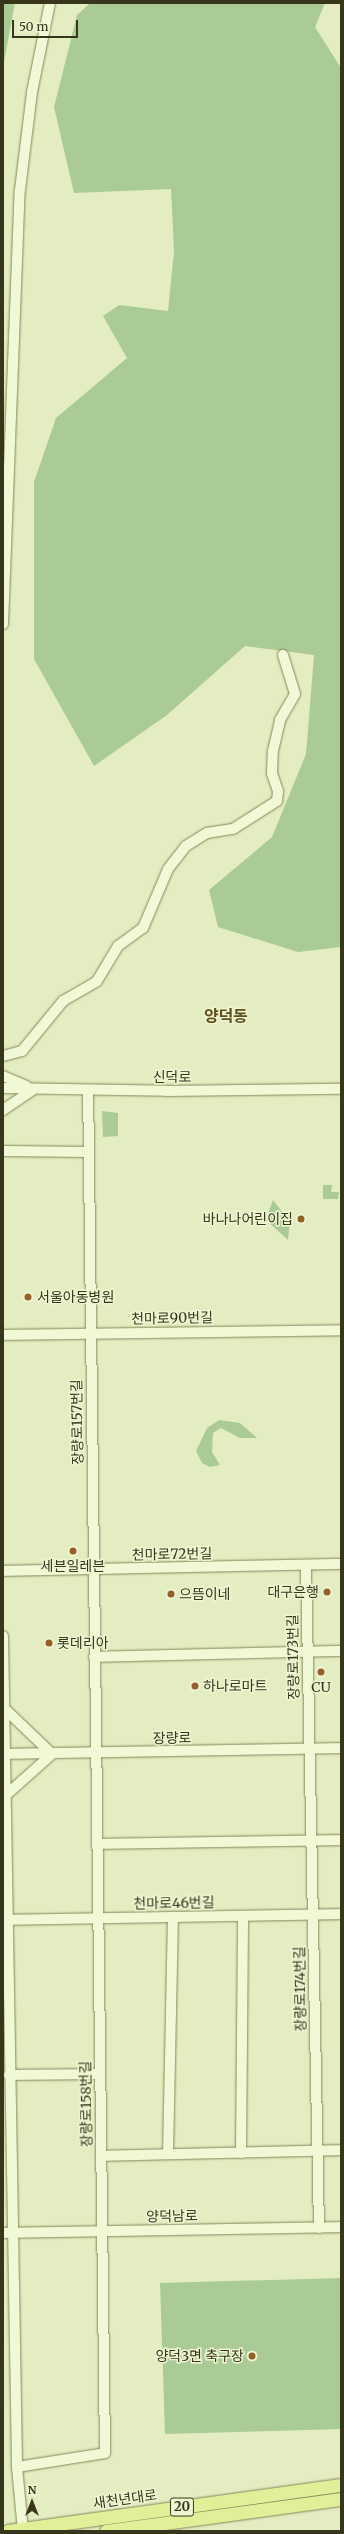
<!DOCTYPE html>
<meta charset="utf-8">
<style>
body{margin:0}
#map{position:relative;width:344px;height:2534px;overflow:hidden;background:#e4edc1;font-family:Merriweather,"Noto Sans KR",serif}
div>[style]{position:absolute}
.green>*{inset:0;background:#aacb96}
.roads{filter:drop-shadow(0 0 1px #858759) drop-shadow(0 0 1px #858759)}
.minor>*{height:10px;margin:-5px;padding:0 5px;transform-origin:5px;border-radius:5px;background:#f1f8d5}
.major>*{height:13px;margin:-6.5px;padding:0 6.5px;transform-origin:6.5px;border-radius:6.5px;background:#e0f099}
.dots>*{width:11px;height:11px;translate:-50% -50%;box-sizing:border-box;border:2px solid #edf5d1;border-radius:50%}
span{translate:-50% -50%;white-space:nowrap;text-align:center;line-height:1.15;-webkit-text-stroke:3px #edf5d1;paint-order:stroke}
.shield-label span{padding:1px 3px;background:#edf5d1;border:1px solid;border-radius:3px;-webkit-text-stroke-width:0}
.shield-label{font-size:13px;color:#37361d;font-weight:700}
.street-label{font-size:14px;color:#37361d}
.poi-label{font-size:14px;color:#37361d}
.right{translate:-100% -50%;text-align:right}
.left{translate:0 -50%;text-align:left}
.quarter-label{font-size:16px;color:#634f1d;font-weight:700}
.frame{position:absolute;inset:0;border:4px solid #37361d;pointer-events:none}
.north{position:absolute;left:12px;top:2482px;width:40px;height:40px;-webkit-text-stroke:3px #edf5d1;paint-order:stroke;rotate:0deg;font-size:11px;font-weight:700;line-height:16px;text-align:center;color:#37361d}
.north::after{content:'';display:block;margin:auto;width:14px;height:18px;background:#37361d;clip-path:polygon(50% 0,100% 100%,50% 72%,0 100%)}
.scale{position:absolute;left:12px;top:20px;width:66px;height:18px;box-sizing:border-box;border:2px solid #37361d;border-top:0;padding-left:5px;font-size:12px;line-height:14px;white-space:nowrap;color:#37361d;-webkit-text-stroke:3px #edf5d1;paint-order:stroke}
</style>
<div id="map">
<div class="green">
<i style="clip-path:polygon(3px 3px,15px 3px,3px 67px)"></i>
<i style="clip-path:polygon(90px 3px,325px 3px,315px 27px,341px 68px,341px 947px,298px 952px,218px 927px,209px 890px,272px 837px,306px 754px,314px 655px,245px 646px,167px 715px,94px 766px,34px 659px,34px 482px,56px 418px,127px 358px,103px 316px,119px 305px,168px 311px,174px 251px,171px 189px,74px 193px,54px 107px,77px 15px)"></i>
<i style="clip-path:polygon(102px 1111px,118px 1113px,118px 1136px,103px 1137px)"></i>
<i style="clip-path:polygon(323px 1185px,332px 1185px,331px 1192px,339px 1192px,338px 1199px,323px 1199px)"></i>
<i style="clip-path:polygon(273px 1200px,290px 1222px,288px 1240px,266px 1220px)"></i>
<i style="clip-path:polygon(219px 1420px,240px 1423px,257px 1438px,240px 1438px,221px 1428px,213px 1433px,212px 1452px,220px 1465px,210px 1467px,202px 1463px,196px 1451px,207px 1428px)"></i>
<i style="clip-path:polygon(341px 2278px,341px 2429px,165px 2434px,160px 2283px)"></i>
</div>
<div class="roads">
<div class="minor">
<i style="left:3px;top:624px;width:434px;rotate:-87.8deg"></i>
<i style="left:20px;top:190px;width:99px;rotate:-83deg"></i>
<i style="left:32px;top:92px;width:91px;rotate:-78.6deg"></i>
<i style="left:3px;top:1056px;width:20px;rotate:-15deg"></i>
<i style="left:22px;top:1051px;width:65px;rotate:-50.6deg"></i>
<i style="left:63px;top:1001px;width:39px;rotate:-30deg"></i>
<i style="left:97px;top:981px;width:41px;rotate:-59deg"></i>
<i style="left:118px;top:946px;width:31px;rotate:-36deg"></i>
<i style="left:143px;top:928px;width:64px;rotate:-67deg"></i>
<i style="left:168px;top:869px;width:29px;rotate:-52deg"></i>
<i style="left:186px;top:846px;width:25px;rotate:-32deg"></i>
<i style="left:207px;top:833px;width:26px;rotate:-9deg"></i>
<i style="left:233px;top:829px;width:52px;rotate:-32.5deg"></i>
<i style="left:277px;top:801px;width:10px;rotate:-84deg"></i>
<i style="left:278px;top:791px;width:18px;rotate:-109deg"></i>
<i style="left:272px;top:774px;width:23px;rotate:-88deg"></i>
<i style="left:273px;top:751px;width:32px;rotate:-77deg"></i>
<i style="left:280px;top:720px;width:30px;rotate:-60deg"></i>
<i style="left:295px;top:694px;width:41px;rotate:-107.1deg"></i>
<i style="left:3px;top:1076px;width:25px;rotate:23deg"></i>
<i style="left:3px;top:1088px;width:164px;rotate:1deg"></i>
<i style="left:167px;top:1091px;width:174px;rotate:-0.7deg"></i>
<i style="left:3px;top:1110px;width:36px;rotate:-34deg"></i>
<i style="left:3px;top:1151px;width:85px;rotate:0.7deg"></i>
<i style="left:3px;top:1335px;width:338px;rotate:-0.8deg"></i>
<i style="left:306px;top:1565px;width:663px;rotate:88.88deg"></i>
<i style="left:3px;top:1571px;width:338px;rotate:-1.2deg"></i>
<i style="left:3px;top:1636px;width:831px;rotate:89.03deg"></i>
<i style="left:17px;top:2467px;width:64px;rotate:84.6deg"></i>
<i style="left:94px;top:1657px;width:247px;rotate:-1.4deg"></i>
<i style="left:4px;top:1708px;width:66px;rotate:43.8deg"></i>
<i style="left:3px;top:1754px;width:338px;rotate:-1deg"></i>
<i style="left:5px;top:1796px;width:63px;rotate:-41.8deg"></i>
<i style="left:97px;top:1844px;width:244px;rotate:-0.9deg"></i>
<i style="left:3px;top:1920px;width:338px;rotate:-1deg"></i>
<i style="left:9px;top:2075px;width:91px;rotate:-0.6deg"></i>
<i style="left:241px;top:2153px;width:237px;rotate:-89.5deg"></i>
<i style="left:168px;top:2154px;width:237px;rotate:-88.8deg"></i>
<i style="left:101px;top:2156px;width:240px;rotate:-1.4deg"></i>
<i style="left:3px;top:2233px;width:338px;rotate:-1deg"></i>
<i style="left:17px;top:2467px;width:89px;rotate:-9deg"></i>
<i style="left:105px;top:2453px;width:1363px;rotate:-90.71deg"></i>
</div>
<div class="major">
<i style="left:8px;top:2531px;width:336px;rotate:-7.9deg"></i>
<i style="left:106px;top:2531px;width:237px;rotate:-7.8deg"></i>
</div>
</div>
<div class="dots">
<i style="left:301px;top:1219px;background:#955f2a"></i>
<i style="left:28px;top:1297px;background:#955f2a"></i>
<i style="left:73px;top:1551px;background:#955f2a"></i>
<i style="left:327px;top:1592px;background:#955f2a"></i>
<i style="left:171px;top:1594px;background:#955f2a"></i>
<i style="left:49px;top:1643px;background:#955f2a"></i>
<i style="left:321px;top:1672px;background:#955f2a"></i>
<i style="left:195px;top:1686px;background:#955f2a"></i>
<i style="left:252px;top:2356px;background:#955f2a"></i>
</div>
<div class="shield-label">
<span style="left:182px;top:2507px">20</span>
</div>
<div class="street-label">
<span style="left:172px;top:1077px">신덕로</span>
<span style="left:172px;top:1318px;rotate:-1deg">천마로90번길</span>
<span style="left:77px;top:1422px;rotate:-91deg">장량로157번길</span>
<span style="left:172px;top:1554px;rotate:-1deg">천마로72번길</span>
<span style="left:293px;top:1657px;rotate:-91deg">장량로173번길</span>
<span style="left:172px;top:1738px;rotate:-1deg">장량로</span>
<span style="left:174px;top:1903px;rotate:-1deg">천마로46번길</span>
<span style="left:300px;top:1989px;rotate:-91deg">장량로174번길</span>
<span style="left:86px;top:2104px;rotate:-91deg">장량로158번길</span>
<span style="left:172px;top:2216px;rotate:-1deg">양덕남로</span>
<span style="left:125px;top:2499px;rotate:-8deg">새천년대로</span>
</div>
<div class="poi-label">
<span class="right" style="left:293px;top:1219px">바나나어린이집</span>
<span class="left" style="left:37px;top:1297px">서울아동병원</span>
<span style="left:73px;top:1566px">세븐일레븐</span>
<span class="right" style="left:319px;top:1592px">대구은행</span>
<span class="left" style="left:179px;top:1594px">으뜸이네</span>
<span class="left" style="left:57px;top:1643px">롯데리아</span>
<span class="left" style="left:203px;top:1686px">하나로마트</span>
<span style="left:321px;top:1687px">CU</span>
<span class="right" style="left:244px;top:2356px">양덕3면 축구장</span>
</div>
<div class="quarter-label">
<span style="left:226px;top:1016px">양덕동</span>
</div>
<div class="frame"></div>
<div class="north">N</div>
<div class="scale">50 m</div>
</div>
